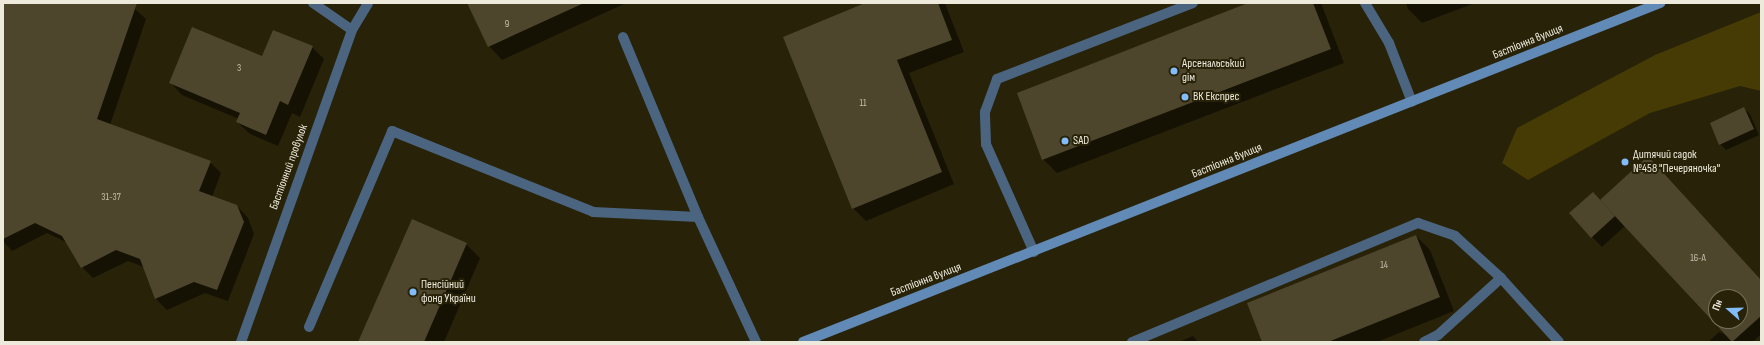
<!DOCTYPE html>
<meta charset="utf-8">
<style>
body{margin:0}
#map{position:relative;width:1764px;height:345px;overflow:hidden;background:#282209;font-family:"Sofia Sans Condensed",sans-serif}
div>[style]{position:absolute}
.green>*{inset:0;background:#463a05}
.shadow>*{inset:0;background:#0007}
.building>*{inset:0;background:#4d462c}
.lane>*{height:10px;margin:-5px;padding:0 5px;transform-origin:5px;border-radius:5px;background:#4b6580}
.street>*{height:10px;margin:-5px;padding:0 5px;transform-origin:5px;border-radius:5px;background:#4b6580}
.secondary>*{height:10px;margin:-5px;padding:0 5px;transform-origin:5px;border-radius:5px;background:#618ab6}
.dots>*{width:11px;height:11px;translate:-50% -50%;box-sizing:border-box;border:2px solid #282209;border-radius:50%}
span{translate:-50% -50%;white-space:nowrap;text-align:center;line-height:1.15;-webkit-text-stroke:4px #282209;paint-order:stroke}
.number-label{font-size:10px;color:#c6c1af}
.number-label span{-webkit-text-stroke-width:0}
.street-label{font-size:12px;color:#eeeadb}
.poi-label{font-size:12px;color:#eeeadb}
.left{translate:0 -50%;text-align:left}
.frame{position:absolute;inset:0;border:4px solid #eeeadb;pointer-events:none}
.north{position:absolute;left:1708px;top:289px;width:40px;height:40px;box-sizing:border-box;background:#282209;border:1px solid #77725d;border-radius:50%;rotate:290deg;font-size:11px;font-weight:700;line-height:16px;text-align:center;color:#eeeadb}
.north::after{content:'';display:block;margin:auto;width:14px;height:18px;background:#82bcfa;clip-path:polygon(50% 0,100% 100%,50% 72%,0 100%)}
</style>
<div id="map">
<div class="green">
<i style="clip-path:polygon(1761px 12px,1761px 91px,1740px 86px,1650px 113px,1528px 180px,1502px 163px,1517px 128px,1655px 55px)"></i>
</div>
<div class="shadow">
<i style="clip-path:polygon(3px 3px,119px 3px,134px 8px,146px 19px,110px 125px,210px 162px,221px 173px,212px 197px,237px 206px,248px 218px,254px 234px,228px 301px,205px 293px,167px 310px,156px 299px,144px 267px,128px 261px,93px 278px,82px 267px,68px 243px,47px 233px,12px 251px,3px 241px)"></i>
<i style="clip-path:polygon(468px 3px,626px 3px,502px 60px,489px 46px)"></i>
<i style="clip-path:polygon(867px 3px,945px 3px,964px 52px,909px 73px,954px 184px,866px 221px,853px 208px)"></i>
<i style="clip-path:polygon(1251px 3px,1321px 3px,1344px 63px,1057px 173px,1043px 159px)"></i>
<i style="clip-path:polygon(1406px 3px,1475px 3px,1422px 23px,1408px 9px)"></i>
<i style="clip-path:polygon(312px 47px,324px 59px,300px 117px,292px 113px,278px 146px,250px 134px,237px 122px,239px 119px,182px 95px,170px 82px)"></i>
<i style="clip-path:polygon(1744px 109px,1750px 114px,1759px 135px,1726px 150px,1720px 144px,1711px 124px)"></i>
<i style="clip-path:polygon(evenodd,1601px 201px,1761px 280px,1761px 334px,1753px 342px,1708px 342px,1719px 332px,1724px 334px,1625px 226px,1602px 247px,1570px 214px,1601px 201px,1716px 297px,1740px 297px,1740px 321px,1716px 321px,1716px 297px)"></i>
<i style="clip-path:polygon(1416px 236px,1430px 250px,1454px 311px,1377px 342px,1263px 342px)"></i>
<i style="clip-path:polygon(466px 244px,480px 258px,444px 342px,359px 342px)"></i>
<i style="clip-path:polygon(1193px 336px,1198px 342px,1179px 342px)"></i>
</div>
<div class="building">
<i style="clip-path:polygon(3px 3px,137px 3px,97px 119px,211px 161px,199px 191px,237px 205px,244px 222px,217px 290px,194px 282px,155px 299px,140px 259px,116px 250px,81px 268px,62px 236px,35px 223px,3px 239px)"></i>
<i style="clip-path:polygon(467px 3px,584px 3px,488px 47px)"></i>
<i style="clip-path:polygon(865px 3px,938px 3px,952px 40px,897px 60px,942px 172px,852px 209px,783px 37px)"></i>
<i style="clip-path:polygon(1248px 3px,1313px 3px,1331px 49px,1042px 160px,1017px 93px)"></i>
<i style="clip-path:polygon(192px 27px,262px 56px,273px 30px,313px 46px,288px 105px,280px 101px,266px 135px,236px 122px,240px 113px,169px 83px)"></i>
<i style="clip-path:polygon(1744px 107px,1754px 129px,1719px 145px,1710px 123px)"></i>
<i style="clip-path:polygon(evenodd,1648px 156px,1761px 280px,1761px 316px,1732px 342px,1600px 200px,1648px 156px,1716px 297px,1740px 297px,1740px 321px,1716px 321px,1716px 297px)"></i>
<i style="clip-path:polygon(1593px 192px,1615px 216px,1591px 238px,1569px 213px)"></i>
<i style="clip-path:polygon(412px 219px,467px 243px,424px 342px,358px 342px)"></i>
<i style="clip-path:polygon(1416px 235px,1440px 297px,1328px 342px,1262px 342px,1247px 303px)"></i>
</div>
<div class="lane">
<i style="left:313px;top:3px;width:47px;rotate:34.7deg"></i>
<i style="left:1365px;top:3px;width:47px;rotate:59deg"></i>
<i style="left:1389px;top:43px;width:63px;rotate:68.7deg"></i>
<i style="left:623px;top:37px;width:195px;rotate:67.4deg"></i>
<i style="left:698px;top:217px;width:138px;rotate:65.1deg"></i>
<i style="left:1034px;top:252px;width:118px;rotate:-114deg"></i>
<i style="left:986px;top:144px;width:32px;rotate:-92deg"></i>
<i style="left:985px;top:112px;width:35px;rotate:-70deg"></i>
<i style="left:997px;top:79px;width:210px;rotate:-21.2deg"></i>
<i style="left:309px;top:327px;width:213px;rotate:-67deg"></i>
<i style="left:392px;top:131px;width:217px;rotate:21.9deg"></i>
<i style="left:593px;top:212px;width:105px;rotate:2.7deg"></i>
<i style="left:1132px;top:342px;width:310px;rotate:-22.6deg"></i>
<i style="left:1418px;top:223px;width:39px;rotate:19deg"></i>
<i style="left:1455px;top:236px;width:62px;rotate:42.4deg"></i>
<i style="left:1501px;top:278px;width:86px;rotate:47.8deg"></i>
<i style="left:1424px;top:342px;width:16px;rotate:-27deg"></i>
<i style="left:1438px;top:335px;width:85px;rotate:-42.1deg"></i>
</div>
<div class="street">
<i style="left:241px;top:342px;width:331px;rotate:-70.4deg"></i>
<i style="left:352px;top:30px;width:31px;rotate:-59deg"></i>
</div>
<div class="secondary">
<i style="left:803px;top:342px;width:922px;rotate:-21.58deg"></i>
</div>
<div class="dots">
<i style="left:1174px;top:71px;background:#82bcfa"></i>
<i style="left:1185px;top:97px;background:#82bcfa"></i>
<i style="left:1065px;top:141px;background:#82bcfa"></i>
<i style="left:1625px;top:162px;background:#82bcfa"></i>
<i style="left:413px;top:292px;background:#82bcfa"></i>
</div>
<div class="number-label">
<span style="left:507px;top:25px">9</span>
<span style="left:239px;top:69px">3</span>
<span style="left:863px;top:104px">11</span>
<span style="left:111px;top:198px">31-37</span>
<span style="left:1698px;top:259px">16-А</span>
<span style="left:1384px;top:266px">14</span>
</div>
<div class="street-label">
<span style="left:1528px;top:42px;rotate:-22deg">Бастіонна вулиця</span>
<span style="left:1227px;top:161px;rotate:-22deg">Бастіонна вулиця</span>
<span style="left:289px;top:167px;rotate:-70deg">Бастіонний провулок</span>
<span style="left:926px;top:280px;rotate:-21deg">Бастіонна вулиця</span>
</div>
<div class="poi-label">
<span class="left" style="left:1182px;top:71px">Арсенальський<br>дім</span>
<span class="left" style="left:1193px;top:97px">ВК Експрес</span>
<span class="left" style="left:1073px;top:141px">SAD</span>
<span class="left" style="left:1633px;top:162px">Дитячий садок<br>№458 "Печеряночка"</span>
<span class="left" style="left:421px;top:292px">Пенсійний<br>фонд України</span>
</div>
<div class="frame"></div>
<div class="north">Пн</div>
</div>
